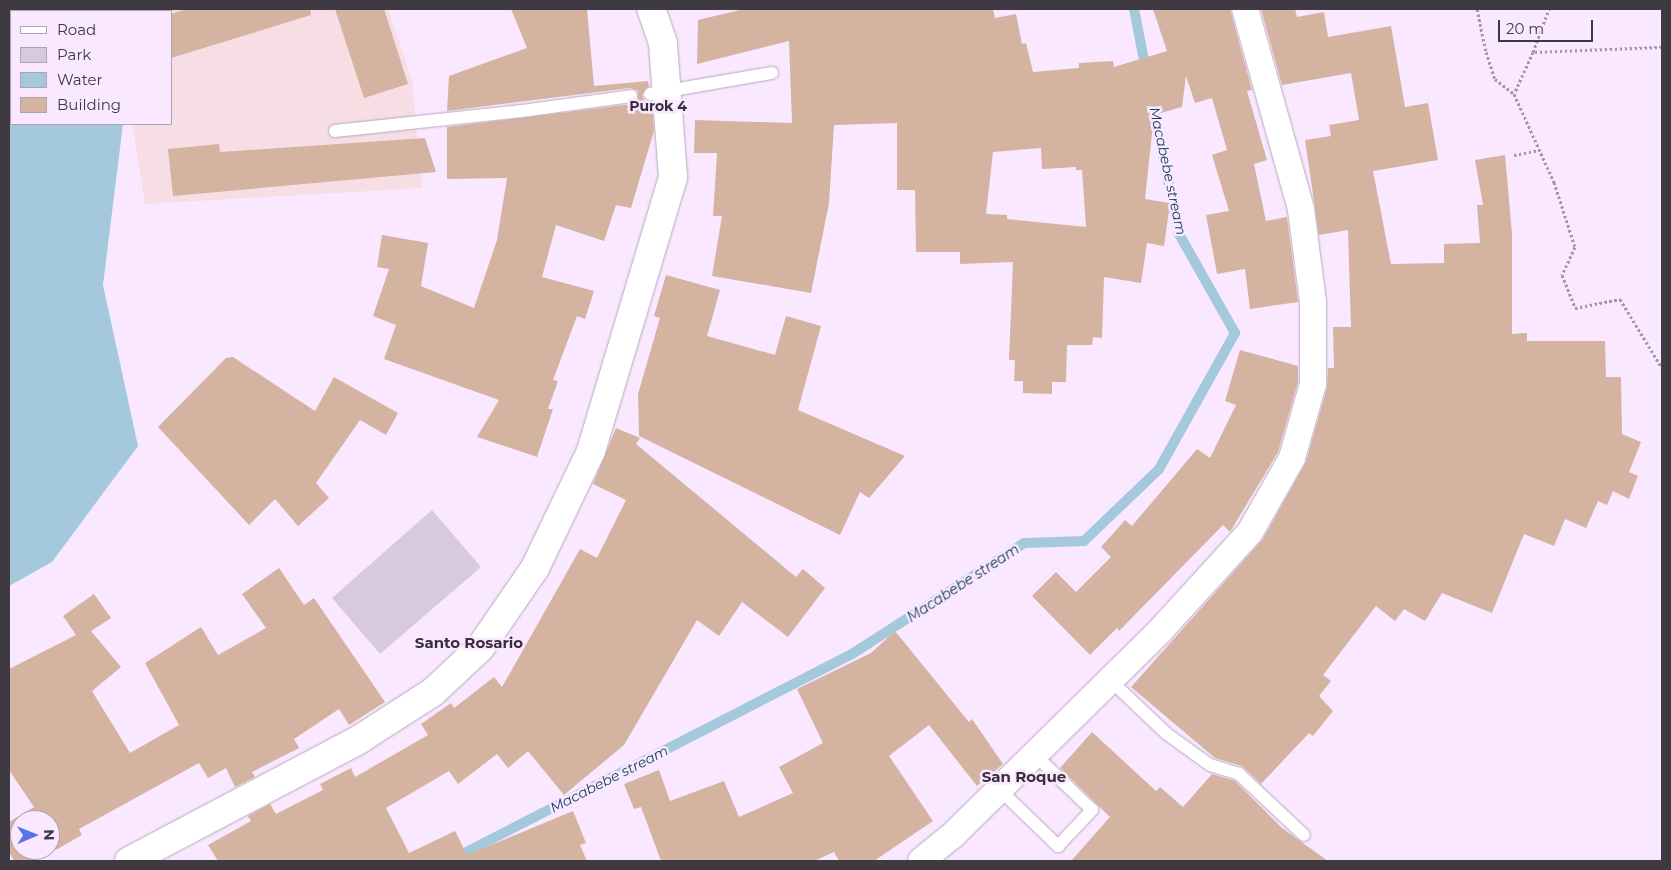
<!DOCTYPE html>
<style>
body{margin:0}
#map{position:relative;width:1671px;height:870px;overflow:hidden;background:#f9e8ff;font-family:Montserrat,sans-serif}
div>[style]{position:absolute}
.education>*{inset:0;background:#f7dee5}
.green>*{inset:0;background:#d8c9dc}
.water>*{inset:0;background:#a4c8dc}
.stream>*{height:10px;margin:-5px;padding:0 5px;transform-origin:5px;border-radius:5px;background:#a4c8dc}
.building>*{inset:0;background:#d5b3a1}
.path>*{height:3px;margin-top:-1.5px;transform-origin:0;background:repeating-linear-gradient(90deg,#a296a6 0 2.5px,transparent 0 5px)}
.roads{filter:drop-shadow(0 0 1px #b8a8bd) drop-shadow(0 0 1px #b8a8bd)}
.lane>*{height:12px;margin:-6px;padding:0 6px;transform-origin:6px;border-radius:6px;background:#fff}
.street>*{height:26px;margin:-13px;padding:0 13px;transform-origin:13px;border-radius:13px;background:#fff}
.secondary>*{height:28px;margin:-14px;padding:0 14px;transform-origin:14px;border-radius:14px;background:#fff}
span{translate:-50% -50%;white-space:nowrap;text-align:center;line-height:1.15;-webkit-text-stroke:5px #f9e8ff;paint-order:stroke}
.neighbourhood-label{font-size:14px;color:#392c3d;font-weight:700}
.water-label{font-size:14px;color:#134258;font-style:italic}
.quarter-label{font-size:15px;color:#392c3d;font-weight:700}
.frame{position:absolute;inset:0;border:10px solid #3f3941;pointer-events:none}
.legend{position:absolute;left:10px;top:10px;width:162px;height:115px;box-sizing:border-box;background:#f9e8ff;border:1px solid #afa2b3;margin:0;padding:6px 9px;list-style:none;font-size:15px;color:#3f3941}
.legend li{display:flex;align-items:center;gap:10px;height:25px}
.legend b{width:25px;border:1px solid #afa2b3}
.north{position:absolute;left:10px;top:810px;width:50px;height:50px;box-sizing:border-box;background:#f9e8ff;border:1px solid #afa2b3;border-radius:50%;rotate:89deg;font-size:14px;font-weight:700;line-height:20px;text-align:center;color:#3f3941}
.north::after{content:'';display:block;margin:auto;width:18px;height:22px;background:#5a72e8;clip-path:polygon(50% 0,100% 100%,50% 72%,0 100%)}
.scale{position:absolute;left:1498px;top:20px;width:95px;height:22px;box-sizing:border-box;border:2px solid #3f3941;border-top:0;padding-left:6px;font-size:15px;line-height:18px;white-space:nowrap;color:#3f3941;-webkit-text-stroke:4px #f9e8ff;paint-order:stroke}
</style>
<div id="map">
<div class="education">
<i style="clip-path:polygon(113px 9px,388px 9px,412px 79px,422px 188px,145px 204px,132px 124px,171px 124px,171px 11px)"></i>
</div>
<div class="green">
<i style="clip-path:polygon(432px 510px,481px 567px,380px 654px,332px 598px)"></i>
</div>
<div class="water">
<i style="clip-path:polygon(9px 9px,101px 9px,101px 11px,11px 11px,11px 124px,123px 124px,103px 285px,138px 446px,52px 562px,9px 586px)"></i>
</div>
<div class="stream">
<i style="left:1134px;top:9px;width:62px;rotate:78.9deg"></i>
<i style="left:449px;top:861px;width:453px;rotate:-27.2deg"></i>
<i style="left:852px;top:654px;width:205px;rotate:-32.8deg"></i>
<i style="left:1024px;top:543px;width:60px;rotate:-1.9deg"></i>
<i style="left:1084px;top:541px;width:104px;rotate:-43.8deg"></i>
<i style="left:1159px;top:469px;width:156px;rotate:-60.8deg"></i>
<i style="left:1235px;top:333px;width:114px;rotate:-119.5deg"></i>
<i style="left:1179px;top:234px;width:136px;rotate:-101.5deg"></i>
</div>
<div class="building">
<i style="clip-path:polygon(187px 9px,310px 9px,311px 15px,171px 58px,171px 14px)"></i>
<i style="clip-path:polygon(335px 9px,384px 9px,408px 84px,364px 98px)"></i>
<i style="clip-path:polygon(511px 9px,587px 9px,594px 86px,648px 81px,649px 86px,642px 95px,644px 100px,652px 102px,654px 131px,631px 208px,616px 205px,604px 241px,556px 225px,542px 277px,594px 291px,585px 319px,577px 316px,553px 380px,558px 381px,548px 409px,553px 409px,537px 457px,477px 437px,499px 400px,384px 359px,396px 325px,373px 316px,389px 269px,377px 267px,382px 235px,428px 243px,421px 286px,474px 308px,497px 240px,507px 178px,447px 179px,447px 127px,632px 104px,638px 99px,638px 91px,630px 88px,447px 111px,449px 76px,527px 48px)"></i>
<i style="clip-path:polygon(evenodd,744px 9px,993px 9px,995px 18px,1016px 14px,1022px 44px,1026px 43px,1033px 72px,1079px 68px,1079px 63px,1113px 61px,1114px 67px,1167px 51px,1153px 9px,1230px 9px,1252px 90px,1247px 91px,1267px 160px,1254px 164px,1266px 221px,1287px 217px,1298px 302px,1250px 309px,1245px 269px,1217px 274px,1206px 215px,1229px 211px,1212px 155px,1227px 150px,1212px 98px,1195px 103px,1186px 76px,1182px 107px,1154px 115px,1145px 199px,1170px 203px,1164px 246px,1147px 243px,1141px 283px,1104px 277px,1102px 338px,1093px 337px,1092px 345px,1067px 345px,1066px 382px,1052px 382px,1052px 394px,1023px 393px,1023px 381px,1014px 381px,1015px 360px,1009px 360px,1013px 262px,960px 264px,960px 252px,916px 252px,915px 190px,897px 190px,897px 123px,834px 125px,829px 203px,811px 293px,712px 276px,722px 216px,713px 216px,717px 153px,694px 153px,695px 120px,792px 123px,789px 41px,697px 64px,698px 20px,744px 9px,1041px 148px,1042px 169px,1076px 167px,1076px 170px,1082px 170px,1086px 227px,1007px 219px,1007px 215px,986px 214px,993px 152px,1041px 148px)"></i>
<i style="clip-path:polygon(1261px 9px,1295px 9px,1297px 17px,1324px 12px,1328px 37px,1391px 26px,1405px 107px,1428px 103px,1438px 160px,1373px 171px,1391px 264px,1444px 263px,1444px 244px,1480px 243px,1477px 205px,1483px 205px,1475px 160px,1505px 155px,1512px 234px,1512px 334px,1527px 333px,1527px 341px,1605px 341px,1606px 377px,1621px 377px,1622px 434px,1641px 442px,1629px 472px,1638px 476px,1629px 499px,1613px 491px,1607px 505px,1598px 501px,1586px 528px,1565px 519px,1554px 546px,1524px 534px,1492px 613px,1442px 593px,1425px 621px,1404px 609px,1395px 621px,1376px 606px,1323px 675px,1331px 681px,1319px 696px,1333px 711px,1313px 736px,1309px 733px,1261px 784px,1242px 766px,1215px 758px,1131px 687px,1263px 539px,1306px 462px,1327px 388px,1328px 368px,1334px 368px,1333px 327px,1351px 327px,1348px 230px,1319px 235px,1305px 140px,1331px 136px,1329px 125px,1359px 120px,1351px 73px,1282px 85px)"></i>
<i style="clip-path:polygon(425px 138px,436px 172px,173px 196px,168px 149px,219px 144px,220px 152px)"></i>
<i style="clip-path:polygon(666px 275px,720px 290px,707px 336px,775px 355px,786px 316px,821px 326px,798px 410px,905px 456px,869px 498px,860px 492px,840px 535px,639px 436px,638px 394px,660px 318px,654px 316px)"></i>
<i style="clip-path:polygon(1240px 350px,1298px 366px,1298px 382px,1278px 452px,1230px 532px,1223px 525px,1119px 631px,1117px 628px,1090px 655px,1032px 596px,1056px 572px,1076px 592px,1111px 557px,1101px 547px,1125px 520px,1132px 526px,1197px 449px,1210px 458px,1236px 405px,1225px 401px)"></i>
<i style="clip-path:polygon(233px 357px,315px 411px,334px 377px,398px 413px,386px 435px,360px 420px,316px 483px,329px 498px,298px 526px,275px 499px,249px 525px,158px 427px,226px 358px)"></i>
<i style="clip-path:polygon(616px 428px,640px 438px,636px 444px,796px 577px,803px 569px,825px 588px,788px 637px,742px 602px,719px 636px,697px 620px,624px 745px,564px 795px,528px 751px,508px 768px,497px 754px,458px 784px,449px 771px,386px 808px,409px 853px,455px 831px,467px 855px,573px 811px,586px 843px,580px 845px,587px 861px,218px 861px,208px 845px,251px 821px,248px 816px,270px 804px,276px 814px,323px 790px,320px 784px,351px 768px,355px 777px,428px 735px,421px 724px,451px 703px,454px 708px,494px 677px,502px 687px,580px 549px,597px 558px,626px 500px,593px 484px)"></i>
<i style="clip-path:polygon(evenodd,279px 568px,304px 605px,314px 598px,385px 702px,349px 725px,339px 709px,294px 739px,299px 748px,252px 772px,255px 777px,235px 787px,226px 768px,208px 778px,199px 763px,79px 829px,82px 835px,36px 861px,14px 861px,9px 852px,9px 822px,34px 807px,9px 770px,9px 669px,76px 635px,63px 616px,94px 594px,111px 618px,91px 631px,121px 667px,92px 691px,130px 753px,179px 725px,145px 663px,201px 627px,218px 655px,266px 628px,242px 594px,279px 568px,20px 820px,50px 820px,50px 850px,20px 850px,20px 820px)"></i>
<i style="clip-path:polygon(895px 631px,969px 722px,972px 719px,1003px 764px,977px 786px,929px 725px,889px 756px,933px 821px,874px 861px,839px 861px,834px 852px,814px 861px,661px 861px,641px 807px,634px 809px,624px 784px,659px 770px,670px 801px,724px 781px,739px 817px,793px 793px,779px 767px,823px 743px,797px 689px,871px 653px)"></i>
<i style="clip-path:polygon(1092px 732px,1156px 791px,1160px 787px,1183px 807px,1212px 774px,1235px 781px,1282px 828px,1328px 861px,1071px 861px,1110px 817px,1060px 768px)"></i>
</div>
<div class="path">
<i style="left:1477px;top:9px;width:44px;rotate:78.2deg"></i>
<i style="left:1486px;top:52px;width:28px;rotate:72deg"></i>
<i style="left:1495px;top:79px;width:24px;rotate:38deg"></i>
<i style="left:1662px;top:47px;width:129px;rotate:177.8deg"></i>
<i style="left:1533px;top:52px;width:46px;rotate:114.3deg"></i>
<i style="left:1514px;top:94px;width:97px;rotate:65.6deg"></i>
<i style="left:1554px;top:182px;width:68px;rotate:72.1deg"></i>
<i style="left:1575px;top:247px;width:31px;rotate:115deg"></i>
<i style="left:1562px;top:275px;width:35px;rotate:68deg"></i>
<i style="left:1575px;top:308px;width:46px;rotate:-11.3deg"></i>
<i style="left:1620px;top:299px;width:81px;rotate:58.7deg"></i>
<i style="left:1533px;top:52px;width:46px;rotate:-69.6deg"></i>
<i style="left:1514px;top:155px;width:25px;rotate:-11deg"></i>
</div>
<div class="roads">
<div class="lane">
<i style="left:650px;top:94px;width:124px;rotate:-9.8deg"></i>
<i style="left:335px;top:131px;width:188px;rotate:-6.1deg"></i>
<i style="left:522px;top:111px;width:110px;rotate:-7.8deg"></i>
<i style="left:1110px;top:680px;width:79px;rotate:43.5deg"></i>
<i style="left:1167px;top:734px;width:53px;rotate:35.8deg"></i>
<i style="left:1210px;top:765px;width:30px;rotate:17deg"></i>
<i style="left:1239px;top:774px;width:89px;rotate:43.2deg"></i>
<i style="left:1000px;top:790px;width:81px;rotate:44deg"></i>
<i style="left:1058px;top:846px;width:50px;rotate:-46.6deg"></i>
<i style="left:1092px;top:810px;width:79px;rotate:-136deg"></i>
</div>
<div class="street">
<i style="left:921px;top:861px;width:41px;rotate:-39.1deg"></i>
<i style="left:953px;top:835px;width:289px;rotate:-44.6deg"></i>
<i style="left:1159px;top:632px;width:135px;rotate:-47.7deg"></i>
<i style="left:1250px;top:532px;width:85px;rotate:-60.4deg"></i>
<i style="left:1292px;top:458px;width:77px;rotate:-74.2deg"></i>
<i style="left:1313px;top:384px;width:82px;rotate:-90deg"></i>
<i style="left:1313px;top:302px;width:94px;rotate:-97.4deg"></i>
<i style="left:1301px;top:209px;width:208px;rotate:-105.6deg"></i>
</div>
<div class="secondary">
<i style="left:129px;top:861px;width:261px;rotate:-27.8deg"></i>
<i style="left:360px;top:739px;width:87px;rotate:-32.8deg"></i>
<i style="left:433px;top:692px;width:64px;rotate:-43.1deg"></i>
<i style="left:480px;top:648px;width:97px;rotate:-55.5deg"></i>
<i style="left:535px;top:568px;width:130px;rotate:-64.4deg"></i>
<i style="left:591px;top:451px;width:286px;rotate:-73.3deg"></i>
<i style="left:673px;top:177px;width:134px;rotate:-94.3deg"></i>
<i style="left:663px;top:43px;width:36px;rotate:-109deg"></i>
</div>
</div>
<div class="neighbourhood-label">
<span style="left:658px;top:106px">Purok 4</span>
</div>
<div class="water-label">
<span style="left:1168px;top:171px;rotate:78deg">Macabebe stream</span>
<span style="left:963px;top:583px;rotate:-33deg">Macabebe stream</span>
<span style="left:609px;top:779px;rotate:-27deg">Macabebe stream</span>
</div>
<div class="quarter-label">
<span style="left:469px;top:643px">Santo Rosario</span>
<span style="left:1024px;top:777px">San Roque</span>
</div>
<div class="frame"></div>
<ul class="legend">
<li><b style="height:6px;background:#fff"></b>Road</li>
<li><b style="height:14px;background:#d8c9dc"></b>Park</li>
<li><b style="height:14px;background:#a4c8dc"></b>Water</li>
<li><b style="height:14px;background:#d5b3a1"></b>Building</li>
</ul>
<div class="north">N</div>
<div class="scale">20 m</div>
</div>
